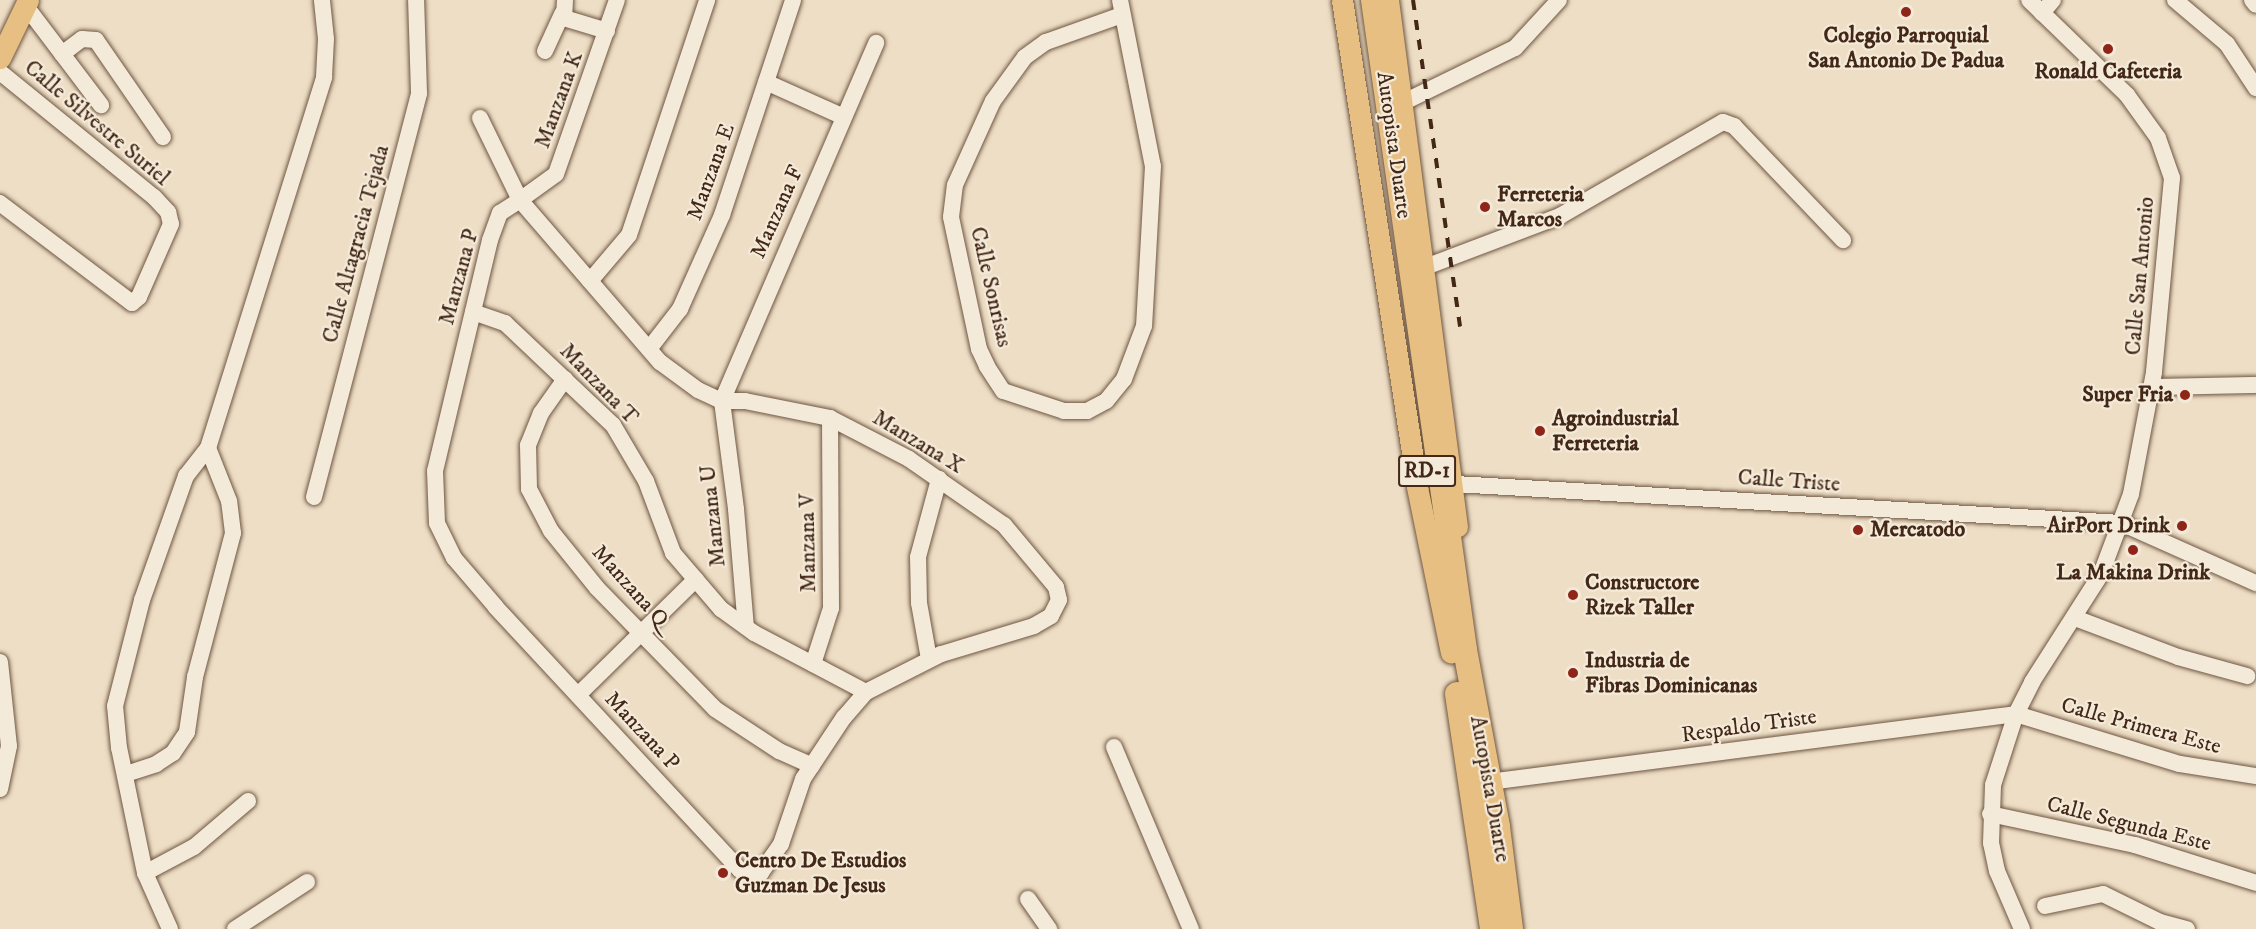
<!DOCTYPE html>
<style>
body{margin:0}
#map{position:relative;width:2256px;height:929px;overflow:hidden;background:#eedec5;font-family:"IM FELL DW Pica",serif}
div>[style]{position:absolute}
.roads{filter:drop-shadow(0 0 2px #6e5642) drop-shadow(0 0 2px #6e5642)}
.minor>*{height:16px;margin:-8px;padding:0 8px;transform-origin:8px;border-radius:8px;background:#f4ead9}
.major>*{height:21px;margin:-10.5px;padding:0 10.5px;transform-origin:10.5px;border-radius:10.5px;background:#e7bf82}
.highway>*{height:24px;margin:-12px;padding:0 12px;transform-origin:12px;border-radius:12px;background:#e7bf82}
.rail>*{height:4px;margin-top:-2px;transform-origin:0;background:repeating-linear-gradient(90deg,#442817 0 10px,transparent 0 20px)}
.dots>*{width:16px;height:16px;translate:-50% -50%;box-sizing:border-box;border:3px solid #f4ead9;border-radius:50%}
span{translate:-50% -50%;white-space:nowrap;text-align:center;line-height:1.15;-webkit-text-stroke:4.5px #f4ead9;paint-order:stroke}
.shield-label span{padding:2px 4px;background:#f4ead9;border:2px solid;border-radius:4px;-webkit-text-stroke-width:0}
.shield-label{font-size:21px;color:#442817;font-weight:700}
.poi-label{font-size:22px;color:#442817;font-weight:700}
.left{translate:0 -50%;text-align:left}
.right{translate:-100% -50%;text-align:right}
.street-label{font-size:22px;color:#442817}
</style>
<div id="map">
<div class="roads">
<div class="minor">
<i style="left:565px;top:0;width:18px;rotate:93deg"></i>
<i style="left:564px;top:18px;width:45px;rotate:16.8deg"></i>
<i style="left:1120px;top:0;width:169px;rotate:78.8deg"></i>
<i style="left:1153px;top:166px;width:160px;rotate:93.2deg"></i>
<i style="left:1144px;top:326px;width:57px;rotate:110.7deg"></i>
<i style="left:1124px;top:379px;width:28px;rotate:129deg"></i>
<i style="left:1106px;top:401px;width:21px;rotate:152deg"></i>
<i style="left:1087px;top:411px;width:23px;rotate:180deg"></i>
<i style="left:1064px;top:411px;width:64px;rotate:-161.8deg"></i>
<i style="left:1003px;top:391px;width:30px;rotate:-123deg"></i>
<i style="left:987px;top:366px;width:19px;rotate:-115deg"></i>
<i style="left:979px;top:349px;width:135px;rotate:-102deg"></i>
<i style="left:951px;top:217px;width:32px;rotate:-83deg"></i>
<i style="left:955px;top:185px;width:92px;rotate:-65.7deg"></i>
<i style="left:993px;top:101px;width:54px;rotate:-54deg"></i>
<i style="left:1025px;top:57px;width:26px;rotate:-36deg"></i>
<i style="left:1046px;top:42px;width:81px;rotate:-19.6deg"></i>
<i style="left:2175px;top:0;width:68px;rotate:40.2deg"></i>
<i style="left:2227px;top:44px;width:53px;rotate:56.6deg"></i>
<i style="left:2252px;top:0;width:6px;rotate:51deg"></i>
<i style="left:25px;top:5px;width:126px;rotate:52.8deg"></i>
<i style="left:2042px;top:13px;width:17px;rotate:-50deg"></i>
<i style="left:545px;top:51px;width:41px;rotate:-65.3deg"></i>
<i style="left:62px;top:54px;width:25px;rotate:-37deg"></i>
<i style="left:82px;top:39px;width:14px;rotate:4deg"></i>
<i style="left:96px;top:40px;width:118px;rotate:55.4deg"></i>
<i style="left:0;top:72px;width:198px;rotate:39.1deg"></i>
<i style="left:154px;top:197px;width:21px;rotate:47deg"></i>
<i style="left:168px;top:212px;width:12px;rotate:76deg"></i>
<i style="left:171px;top:224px;width:80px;rotate:113.7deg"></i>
<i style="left:139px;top:297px;width:9px;rotate:139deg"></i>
<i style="left:132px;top:303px;width:166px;rotate:-142.9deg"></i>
<i style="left:766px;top:82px;width:85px;rotate:24.2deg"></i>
<i style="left:1402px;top:103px;width:126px;rotate:-26deg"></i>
<i style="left:1515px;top:48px;width:65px;rotate:-47.5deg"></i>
<i style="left:480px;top:118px;width:91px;rotate:64deg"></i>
<i style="left:520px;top:200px;width:214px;rotate:49.2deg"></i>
<i style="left:660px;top:362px;width:47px;rotate:36.4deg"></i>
<i style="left:698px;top:390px;width:26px;rotate:25deg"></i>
<i style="left:722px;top:401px;width:23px"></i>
<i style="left:745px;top:401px;width:87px;rotate:11.3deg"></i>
<i style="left:830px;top:418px;width:89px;rotate:27.4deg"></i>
<i style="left:909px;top:459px;width:116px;rotate:34.8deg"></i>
<i style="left:1004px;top:525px;width:81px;rotate:50deg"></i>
<i style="left:1056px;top:587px;width:13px;rotate:77deg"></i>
<i style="left:1059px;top:600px;width:18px;rotate:117deg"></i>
<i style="left:1051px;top:616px;width:20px;rotate:150deg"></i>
<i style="left:1034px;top:626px;width:97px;rotate:163.2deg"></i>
<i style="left:941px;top:654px;width:84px;rotate:153.1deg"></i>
<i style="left:866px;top:692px;width:33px;rotate:131deg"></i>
<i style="left:844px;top:717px;width:74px;rotate:123.5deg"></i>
<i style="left:803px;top:779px;width:69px;rotate:108.7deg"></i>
<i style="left:781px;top:844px;width:35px;rotate:125deg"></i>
<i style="left:761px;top:873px;width:13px;rotate:171deg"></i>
<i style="left:748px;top:875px;width:9px;rotate:-148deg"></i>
<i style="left:740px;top:870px;width:359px;rotate:-132.9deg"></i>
<i style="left:496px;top:607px;width:65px;rotate:-130.6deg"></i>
<i style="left:454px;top:558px;width:39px;rotate:-116deg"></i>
<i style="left:437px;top:523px;width:52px;rotate:-92.2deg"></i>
<i style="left:435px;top:471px;width:237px;rotate:-76.6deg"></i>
<i style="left:490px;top:240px;width:29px;rotate:-70deg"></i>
<i style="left:500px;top:213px;width:24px;rotate:-33deg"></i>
<i style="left:520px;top:200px;width:44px;rotate:-35.8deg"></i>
<i style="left:556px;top:174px;width:184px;rotate:-70.7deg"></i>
<i style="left:1423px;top:268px;width:147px;rotate:-20.8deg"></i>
<i style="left:1560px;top:216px;width:188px;rotate:-30deg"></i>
<i style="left:1723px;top:122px;width:12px;rotate:20deg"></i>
<i style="left:1734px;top:126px;width:158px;rotate:46.3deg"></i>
<i style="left:590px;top:281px;width:60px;rotate:-49.7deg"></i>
<i style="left:629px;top:235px;width:248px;rotate:-71.6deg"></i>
<i style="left:473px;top:312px;width:34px;rotate:19deg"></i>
<i style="left:505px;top:323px;width:149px;rotate:43.4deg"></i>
<i style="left:613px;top:425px;width:65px;rotate:59.5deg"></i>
<i style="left:646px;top:481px;width:77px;rotate:69.4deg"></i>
<i style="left:673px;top:553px;width:74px;rotate:49.4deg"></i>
<i style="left:721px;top:609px;width:41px;rotate:36deg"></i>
<i style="left:754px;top:633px;width:127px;rotate:27.8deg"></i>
<i style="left:649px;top:349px;width:51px;rotate:-52.2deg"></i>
<i style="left:680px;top:309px;width:103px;rotate:-65.9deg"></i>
<i style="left:722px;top:215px;width:226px;rotate:-71.7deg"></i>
<i style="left:565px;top:379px;width:42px;rotate:125.2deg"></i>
<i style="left:541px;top:413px;width:35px;rotate:112deg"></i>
<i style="left:528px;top:445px;width:44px;rotate:88.7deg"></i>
<i style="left:529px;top:489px;width:47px;rotate:62.4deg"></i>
<i style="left:551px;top:531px;width:73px;rotate:51.1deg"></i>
<i style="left:597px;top:588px;width:169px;rotate:45.7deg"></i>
<i style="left:715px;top:709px;width:77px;rotate:33.3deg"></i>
<i style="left:779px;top:751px;width:36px;rotate:24deg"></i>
<i style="left:2152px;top:387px;width:104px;rotate:-1.1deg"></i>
<i style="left:722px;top:401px;width:390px;rotate:-66.7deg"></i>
<i style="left:722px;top:401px;width:109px;rotate:82.6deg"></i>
<i style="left:736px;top:509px;width:118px;rotate:85.2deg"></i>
<i style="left:1455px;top:484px;width:667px;rotate:3.35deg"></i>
<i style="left:2121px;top:523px;width:148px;rotate:24deg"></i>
<i style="left:314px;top:497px;width:417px;rotate:-75.4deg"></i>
<i style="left:419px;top:93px;width:93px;rotate:-91.8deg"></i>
<i style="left:2075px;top:618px;width:110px;rotate:20.7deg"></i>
<i style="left:2178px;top:657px;width:72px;rotate:15.4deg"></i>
<i style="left:929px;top:659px;width:57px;rotate:-100.1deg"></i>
<i style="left:919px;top:603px;width:46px;rotate:-91.2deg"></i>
<i style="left:918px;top:557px;width:81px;rotate:-74.9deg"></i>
<i style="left:0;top:662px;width:84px;rotate:83.9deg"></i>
<i style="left:9px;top:746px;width:44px;rotate:101.8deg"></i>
<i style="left:813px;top:664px;width:59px;rotate:-72.2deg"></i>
<i style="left:831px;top:608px;width:190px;rotate:-90.3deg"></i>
<i style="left:578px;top:695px;width:165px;rotate:-44.5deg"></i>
<i style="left:1114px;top:747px;width:198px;rotate:67.1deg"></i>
<i style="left:126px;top:774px;width:32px;rotate:-18deg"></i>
<i style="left:156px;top:764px;width:20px;rotate:-33deg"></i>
<i style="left:173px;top:753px;width:25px;rotate:-56deg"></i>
<i style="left:187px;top:732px;width:56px;rotate:-81.7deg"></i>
<i style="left:195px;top:677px;width:149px;rotate:-75.2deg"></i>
<i style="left:233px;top:533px;width:32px;rotate:-97deg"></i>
<i style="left:229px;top:501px;width:57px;rotate:-111.6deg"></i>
<i style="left:1489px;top:782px;width:531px;rotate:-7.35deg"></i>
<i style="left:2016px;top:714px;width:171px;rotate:17deg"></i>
<i style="left:2180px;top:764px;width:77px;rotate:9deg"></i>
<i style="left:1990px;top:814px;width:148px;rotate:12.1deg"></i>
<i style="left:2135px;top:845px;width:127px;rotate:17.4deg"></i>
<i style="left:145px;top:873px;width:55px;rotate:-28deg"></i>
<i style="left:194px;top:847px;width:71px;rotate:-40.4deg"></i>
<i style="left:1028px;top:899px;width:37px;rotate:55deg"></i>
<i style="left:2045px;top:906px;width:59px;rotate:-11.7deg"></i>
<i style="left:2103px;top:894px;width:64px;rotate:26.2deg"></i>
<i style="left:2160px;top:922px;width:28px;rotate:15deg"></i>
<i style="left:170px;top:929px;width:61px;rotate:-114.1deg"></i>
<i style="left:145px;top:873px;width:128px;rotate:-101.7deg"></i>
<i style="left:119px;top:748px;width:42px;rotate:-95.4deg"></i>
<i style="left:115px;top:706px;width:109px;rotate:-75.7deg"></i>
<i style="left:142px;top:600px;width:132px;rotate:-70.5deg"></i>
<i style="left:186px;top:476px;width:36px;rotate:-52deg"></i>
<i style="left:208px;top:448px;width:389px;rotate:-72.6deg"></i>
<i style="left:324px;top:77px;width:38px;rotate:-87deg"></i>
<i style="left:326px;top:39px;width:39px;rotate:-96deg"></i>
<i style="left:235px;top:929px;width:86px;rotate:-33.1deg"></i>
<i style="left:2022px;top:929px;width:63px;rotate:-113.3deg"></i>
<i style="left:1997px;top:871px;width:29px;rotate:-102deg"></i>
<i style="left:1991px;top:843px;width:58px;rotate:-88deg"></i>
<i style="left:1993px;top:785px;width:75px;rotate:-72.1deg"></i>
<i style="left:2016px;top:714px;width:36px;rotate:-63deg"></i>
<i style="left:2032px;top:682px;width:128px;rotate:-57.4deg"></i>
<i style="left:2101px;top:574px;width:85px;rotate:-69.4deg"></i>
<i style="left:2131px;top:494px;width:124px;rotate:-79.3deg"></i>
<i style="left:2154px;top:372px;width:195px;rotate:-84.7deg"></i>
<i style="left:2172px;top:178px;width:42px;rotate:-109.3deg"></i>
<i style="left:2158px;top:138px;width:53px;rotate:-125.8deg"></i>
<i style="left:2127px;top:95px;width:136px;rotate:-135.9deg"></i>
</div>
<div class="major">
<i style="left:1342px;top:0;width:493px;rotate:81.2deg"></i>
<i style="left:1417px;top:487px;width:169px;rotate:78.4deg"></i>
<i style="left:1388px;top:0;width:531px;rotate:82.54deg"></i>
<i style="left:0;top:58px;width:64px;rotate:-64.2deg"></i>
</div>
<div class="highway">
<i style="left:1373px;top:0;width:656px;rotate:81.94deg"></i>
<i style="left:1465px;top:650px;width:180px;rotate:79.4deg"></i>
<i style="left:1498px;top:827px;width:103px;rotate:82.7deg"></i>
<i style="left:1457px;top:694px;width:238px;rotate:81.5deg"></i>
</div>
</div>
<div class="rail">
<i style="left:1413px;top:0;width:330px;rotate:81.8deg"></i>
</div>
<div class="dots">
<i style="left:1906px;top:12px;background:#8f2418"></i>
<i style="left:2108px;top:49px;background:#8f2418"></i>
<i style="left:1485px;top:207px;background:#8f2418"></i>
<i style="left:2185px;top:395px;background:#8f2418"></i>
<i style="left:1540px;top:431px;background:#8f2418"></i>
<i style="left:2182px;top:526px;background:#8f2418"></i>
<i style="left:1858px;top:530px;background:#8f2418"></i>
<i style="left:2133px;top:550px;background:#8f2418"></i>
<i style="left:1573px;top:595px;background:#8f2418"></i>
<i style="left:1573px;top:673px;background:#8f2418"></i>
<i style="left:723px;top:873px;background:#8f2418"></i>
</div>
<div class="shield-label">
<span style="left:1427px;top:471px">RD-1</span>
</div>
<div class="poi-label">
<span style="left:1906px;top:48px">Colegio Parroquial<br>San Antonio De Padua</span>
<span style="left:2108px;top:72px">Ronald Cafeteria</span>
<span class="left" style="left:1497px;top:207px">Ferreteria<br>Marcos</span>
<span class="right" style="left:2173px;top:395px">Super Fria</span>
<span class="left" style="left:1552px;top:431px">Agroindustrial<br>Ferreteria</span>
<span class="right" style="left:2170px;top:526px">AirPort Drink</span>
<span class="left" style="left:1870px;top:530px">Mercatodo</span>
<span style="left:2133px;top:573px">La Makina Drink</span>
<span class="left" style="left:1585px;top:595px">Constructore<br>Rizek Taller</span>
<span class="left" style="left:1585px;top:673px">Industria de<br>Fibras Dominicanas</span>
<span class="left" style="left:735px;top:873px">Centro De Estudios<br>Guzman De Jesus</span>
</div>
<div class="street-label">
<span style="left:559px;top:100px;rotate:-70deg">Manzana K</span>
<span style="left:97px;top:123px;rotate:40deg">Calle Silvestre Suriel</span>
<span style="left:1394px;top:145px;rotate:82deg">Autopista Duarte</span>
<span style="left:711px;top:172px;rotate:-70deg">Manzana E</span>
<span style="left:777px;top:212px;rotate:-66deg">Manzana F</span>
<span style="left:356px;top:244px;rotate:-75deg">Calle Altagracia Tejada</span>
<span style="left:2140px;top:276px;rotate:-85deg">Calle San Antonio</span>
<span style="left:459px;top:277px;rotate:-75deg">Manzana P</span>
<span style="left:991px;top:287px;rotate:77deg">Calle Sonrisas</span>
<span style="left:599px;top:384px;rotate:46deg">Manzana T</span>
<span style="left:918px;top:442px;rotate:31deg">Manzana X</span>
<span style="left:1789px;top:481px;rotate:4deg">Calle Triste</span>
<span style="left:713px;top:516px;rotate:-96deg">Manzana U</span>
<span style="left:808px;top:543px;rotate:-91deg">Manzana V</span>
<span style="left:630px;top:586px;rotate:48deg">Manzana Q</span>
<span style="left:1749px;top:726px;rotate:-8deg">Respaldo Triste</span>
<span style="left:2141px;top:726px;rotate:15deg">Calle Primera Este</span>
<span style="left:642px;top:731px;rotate:47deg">Manzana P</span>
<span style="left:1490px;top:789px;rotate:80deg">Autopista Duarte</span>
<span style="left:2129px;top:824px;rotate:14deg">Calle Segunda Este</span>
</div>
</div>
